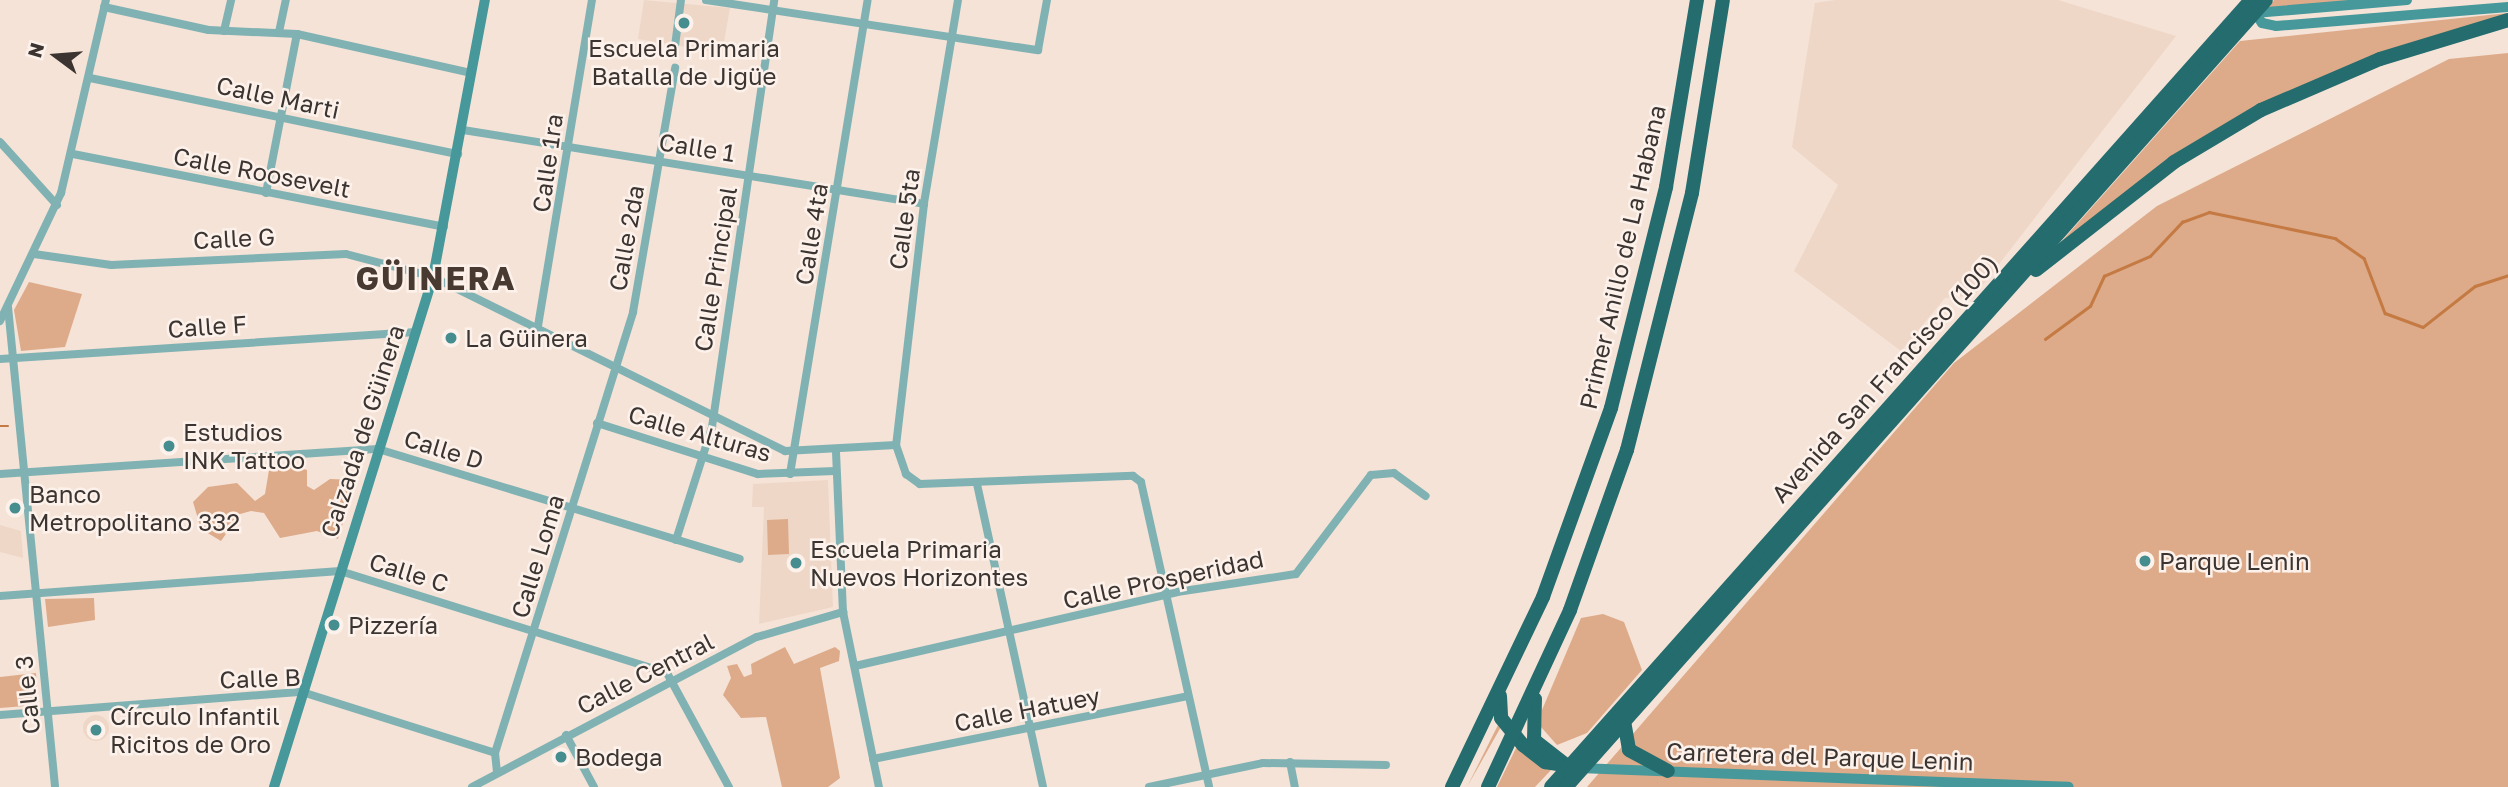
<!DOCTYPE html>
<meta charset="utf-8">
<style>
body{margin:0}
#map{position:relative;width:2508px;height:787px;overflow:hidden;background:#f5e3d7;font-family:"Golos Text",sans-serif}
div>[style]{position:absolute}
.built>*{inset:0;background:#efd7c7}
.round{border-radius:50%}
.green>*{inset:0;background:#ddab89}
.stream>*{height:2.5px;margin:-1.25px;padding:0 1.25px;transform-origin:1.25px;border-radius:1.25px;background:#c47a42}
.street>*{height:8px;margin:-4px;padding:0 4px;transform-origin:4px;border-radius:4px;background:#81b2b3}
.secondary>*{height:10px;margin:-5px;padding:0 5px;transform-origin:5px;border-radius:5px;background:#46989a}
.highway>*{height:14px;margin:-7px;padding:0 7px;transform-origin:7px;border-radius:7px;background:#246c6e}
.dots>*{width:19px;height:19px;translate:-50% -50%;box-sizing:border-box;border:4px solid #fdf2eb;border-radius:50%}
span{translate:-50% -50%;white-space:nowrap;text-align:center;line-height:1.15;-webkit-text-stroke:5px #fdf2eb;paint-order:stroke}
.poi-label{font-size:24px;color:#3b3430}
.left{translate:0 -50%;text-align:left}
.street-label{font-size:24px;color:#3b3430}
.district-label{font-size:32px;color:#483a31;font-weight:700;letter-spacing:2px}
.north{position:absolute;left:21px;top:21px;width:70px;height:70px;-webkit-text-stroke:5px #fdf2eb;paint-order:stroke;rotate:286deg;font-size:19px;font-weight:700;line-height:28px;text-align:center;color:#3b3430}
.north::after{content:'';display:block;margin:auto;width:24px;height:32px;background:#3b3430;clip-path:polygon(50% 0,100% 100%,50% 72%,0 100%)}
</style>
<div id="map">
<div class="built">
<i style="clip-path:polygon(644px 0,730px 8px,722px 53px,638px 39px)"></i>
<i style="clip-path:polygon(1835px 0,2058px 0,2176px 36px,1975px 295px,1945px 298px,1901px 351px,1794px 271px,1838px 185px,1792px 147px,1815px 3px)"></i>
<i style="clip-path:polygon(828px 480px,833px 607px,759px 624px,764px 507px,752px 507px,753px 484px)"></i>
<i style="clip-path:polygon(0 525px,21px 531px,23px 558px,0 552px)"></i>
<i class="round" style="left:83px;top:715px;width:26px;height:26px"></i>
</div>
<div class="green">
<i style="clip-path:polygon(2274px 0,2359px 0,2268px 8px)"></i>
<i style="clip-path:polygon(2508px 13px,2274px 100px,2053px 251px,2240px 41px)"></i>
<i style="clip-path:polygon(2508px 53px,2508px 787px,1587px 787px,1954px 363px,2157px 206px,2449px 59px)"></i>
<i style="clip-path:polygon(29px 282px,82px 294px,65px 347px,21px 351px,14px 310px)"></i>
<i style="clip-path:polygon(297px 467px,307px 470px,307px 486px,314px 490px,330px 479px,356px 480px,338px 539px,317px 531px,280px 538px,264px 513px,251px 511px,240px 514px,221px 541px,201px 529px,193px 502px,208px 487px,237px 483px,255px 501px,265px 494px,269px 470px)"></i>
<i style="clip-path:polygon(788px 519px,789px 554px,768px 555px,767px 520px)"></i>
<i style="clip-path:polygon(94px 598px,95px 620px,48px 627px,45px 599px)"></i>
<i style="clip-path:polygon(1603px 614px,1624px 622px,1642px 670px,1587px 733px,1557px 745px,1541px 727px,1542px 710px,1581px 618px)"></i>
<i style="clip-path:polygon(785px 647px,794px 664px,835px 647px,840px 651px,839px 661px,820px 668px,840px 778px,828px 787px,782px 787px,766px 717px,741px 718px,723px 695px,731px 678px,727px 666px,737px 664px,744px 677px,752px 674px,751px 664px)"></i>
<i style="clip-path:polygon(36px 673px,38px 705px,0 708px,0 677px)"></i>
<i style="clip-path:polygon(1499px 723px,1502px 725px,1467px 787px)"></i>
<i style="clip-path:polygon(1517px 746px,1552px 769px,1535px 787px,1497px 787px)"></i>
</div>
<div class="stream">
<i style="left:2045px;top:339px;width:56px;rotate:-36.3deg"></i>
<i style="left:2090px;top:306px;width:33px;rotate:-65deg"></i>
<i style="left:2104px;top:276px;width:50px;rotate:-23.5deg"></i>
<i style="left:2150px;top:256px;width:47px;rotate:-46.7deg"></i>
<i style="left:2182px;top:222px;width:29px;rotate:-20deg"></i>
<i style="left:2209px;top:212px;width:129px;rotate:11.7deg"></i>
<i style="left:2335px;top:238px;width:35px;rotate:35deg"></i>
<i style="left:2364px;top:258px;width:59px;rotate:69.1deg"></i>
<i style="left:2385px;top:313px;width:40px;rotate:20.2deg"></i>
<i style="left:2423px;top:327px;width:66px;rotate:-38.3deg"></i>
<i style="left:2475px;top:286px;width:35px;rotate:-18deg"></i>
<i style="left:0;top:426px;width:8px"></i>
</div>
<div class="street">
<i style="left:706px;top:0;width:336px;rotate:8.6deg"></i>
<i style="left:1038px;top:50px;width:51px;rotate:-79.8deg"></i>
<i style="left:958px;top:0;width:207px;rotate:99.5deg"></i>
<i style="left:924px;top:204px;width:243px;rotate:96.6deg"></i>
<i style="left:896px;top:445px;width:31px;rotate:71deg"></i>
<i style="left:906px;top:474px;width:17px;rotate:36deg"></i>
<i style="left:920px;top:484px;width:213px;rotate:-2.2deg"></i>
<i style="left:1133px;top:476px;width:10px;rotate:37deg"></i>
<i style="left:1141px;top:482px;width:312px;rotate:77.4deg"></i>
<i style="left:104px;top:7px;width:107px;rotate:12.4deg"></i>
<i style="left:209px;top:30px;width:88px;rotate:2.6deg"></i>
<i style="left:297px;top:34px;width:179px;rotate:12.6deg"></i>
<i style="left:224px;top:31px;width:32px;rotate:-77deg"></i>
<i style="left:279px;top:32px;width:33px;rotate:-78deg"></i>
<i style="left:675px;top:46px;width:46px;rotate:-82.6deg"></i>
<i style="left:90px;top:78px;width:376px;rotate:11.7deg"></i>
<i style="left:463px;top:130px;width:467px;rotate:9.1deg"></i>
<i style="left:0;top:142px;width:85px;rotate:47.9deg"></i>
<i style="left:73px;top:154px;width:378px;rotate:11.1deg"></i>
<i style="left:266px;top:193px;width:162px;rotate:-79deg"></i>
<i style="left:34px;top:254px;width:78px;rotate:8.1deg"></i>
<i style="left:111px;top:265px;width:235px;rotate:-2.7deg"></i>
<i style="left:346px;top:254px;width:90px;rotate:14.8deg"></i>
<i style="left:433px;top:277px;width:393px;rotate:26.3deg"></i>
<i style="left:785px;top:451px;width:111px;rotate:-3.1deg"></i>
<i style="left:8px;top:307px;width:482px;rotate:84.4deg"></i>
<i style="left:0;top:321px;width:142px;rotate:-64.5deg"></i>
<i style="left:61px;top:193px;width:198px;rotate:-76.9deg"></i>
<i style="left:537px;top:332px;width:337px;rotate:-80.6deg"></i>
<i style="left:0;top:359px;width:417px;rotate:-3.7deg"></i>
<i style="left:597px;top:423px;width:169px;rotate:17.6deg"></i>
<i style="left:758px;top:474px;width:77px;rotate:-2.2deg"></i>
<i style="left:836px;top:452px;width:160px;rotate:87.5deg"></i>
<i style="left:843px;top:612px;width:179px;rotate:78.4deg"></i>
<i style="left:0;top:474px;width:379px;rotate:-3.8deg"></i>
<i style="left:378px;top:449px;width:378px;rotate:16.9deg"></i>
<i style="left:790px;top:474px;width:480px;rotate:-80.7deg"></i>
<i style="left:977px;top:484px;width:310px;rotate:77.7deg"></i>
<i style="left:676px;top:540px;width:119px;rotate:-72.3deg"></i>
<i style="left:712px;top:427px;width:431px;rotate:-81.7deg"></i>
<i style="left:0;top:596px;width:341px;rotate:-4.2deg"></i>
<i style="left:340px;top:571px;width:343px;rotate:17.3deg"></i>
<i style="left:667px;top:673px;width:130px;rotate:61.5deg"></i>
<i style="left:855px;top:666px;width:330px;rotate:-12.9deg"></i>
<i style="left:1177px;top:592px;width:120px;rotate:-8.6deg"></i>
<i style="left:1296px;top:574px;width:124px;rotate:-52.9deg"></i>
<i style="left:1371px;top:475px;width:23px;rotate:-5deg"></i>
<i style="left:1394px;top:473px;width:39px;rotate:36deg"></i>
<i style="left:0;top:715px;width:303px;rotate:-4.4deg"></i>
<i style="left:302px;top:692px;width:202px;rotate:17.5deg"></i>
<i style="left:495px;top:753px;width:19px;rotate:84deg"></i>
<i style="left:566px;top:735px;width:59px;rotate:61.7deg"></i>
<i style="left:495px;top:753px;width:462px;rotate:-72.6deg"></i>
<i style="left:633px;top:312px;width:248px;rotate:-80.2deg"></i>
<i style="left:873px;top:759px;width:321px;rotate:-11.3deg"></i>
<i style="left:1290px;top:762px;width:25px;rotate:79deg"></i>
<i style="left:472px;top:787px;width:322px;rotate:-27.8deg"></i>
<i style="left:757px;top:637px;width:90px;rotate:-16.2deg"></i>
<i style="left:1149px;top:787px;width:116px;rotate:-11.9deg"></i>
<i style="left:1263px;top:763px;width:123px;rotate:0.9deg"></i>
</div>
<div class="secondary">
<i style="left:2407px;top:0;width:153px;rotate:175.1deg"></i>
<i style="left:2255px;top:13px;width:12px;rotate:55deg"></i>
<i style="left:2262px;top:23px;width:14px;rotate:12deg"></i>
<i style="left:2276px;top:26px;width:233px;rotate:-4.7deg"></i>
<i style="left:1579px;top:768px;width:490px;rotate:2.2deg"></i>
<i style="left:274px;top:787px;width:534px;rotate:-72.68deg"></i>
<i style="left:433px;top:277px;width:282px;rotate:-79.4deg"></i>
</div>
<div class="highway">
<i style="left:2036px;top:270px;width:175px;rotate:-38deg"></i>
<i style="left:2174px;top:162px;width:101px;rotate:-30.9deg"></i>
<i style="left:2261px;top:110px;width:129px;rotate:-23.2deg"></i>
<i style="left:2380px;top:59px;width:134px;rotate:-16.9deg"></i>
<i style="left:1500px;top:696px;width:22px;rotate:87deg"></i>
<i style="left:1501px;top:718px;width:35px;rotate:51deg"></i>
<i style="left:1523px;top:745px;width:28px;rotate:38deg"></i>
<i style="left:1545px;top:762px;width:24px;rotate:9deg"></i>
<i style="left:1535px;top:699px;width:41px;rotate:91.4deg"></i>
<i style="left:1534px;top:740px;width:39px;rotate:38deg"></i>
<i style="left:1624px;top:721px;width:29px;rotate:80deg"></i>
<i style="left:1629px;top:750px;width:44px;rotate:28.3deg"></i>
<i style="left:1452px;top:787px;width:211px;rotate:-64.4deg"></i>
<i style="left:1543px;top:597px;width:201px;rotate:-70.2deg"></i>
<i style="left:1611px;top:408px;width:228px;rotate:-76deg"></i>
<i style="left:1666px;top:187px;width:190px;rotate:-80.6deg"></i>
<i style="left:1488px;top:787px;width:195px;rotate:-65.1deg"></i>
<i style="left:1570px;top:610px;width:170px;rotate:-70.4deg"></i>
<i style="left:1627px;top:450px;width:265px;rotate:-75.8deg"></i>
<i style="left:1692px;top:193px;width:195px;rotate:-80.9deg"></i>
<i style="left:1551px;top:787px;width:1053px;rotate:-48.35deg"></i>
<i style="left:1566px;top:787px;width:1053px;rotate:-48.35deg"></i>
</div>
<div class="dots">
<i style="left:684px;top:23px;background:#458d8e"></i>
<i style="left:451px;top:338px;background:#458d8e"></i>
<i style="left:169px;top:446px;background:#458d8e"></i>
<i style="left:15px;top:508px;background:#458d8e"></i>
<i style="left:2145px;top:561px;background:#458d8e"></i>
<i style="left:796px;top:563px;background:#458d8e"></i>
<i style="left:334px;top:625px;background:#458d8e"></i>
<i style="left:96px;top:730px;background:#458d8e"></i>
<i style="left:561px;top:757px;background:#458d8e"></i>
</div>
<div class="poi-label">
<span style="left:684px;top:62px">Escuela Primaria<br>Batalla de Jigüe</span>
<span class="left" style="left:465px;top:338px">La Güinera</span>
<span class="left" style="left:183px;top:446px">Estudios<br>INK Tattoo</span>
<span class="left" style="left:29px;top:508px">Banco<br>Metropolitano 332</span>
<span class="left" style="left:810px;top:563px">Escuela Primaria<br>Nuevos Horizontes</span>
<span class="left" style="left:2159px;top:561px">Parque Lenin</span>
<span class="left" style="left:348px;top:625px">Pizzería</span>
<span class="left" style="left:110px;top:730px">Círculo Infantil<br>Ricitos de Oro</span>
<span class="left" style="left:575px;top:757px">Bodega</span>
</div>
<div class="street-label">
<span style="left:278px;top:97px;rotate:12deg">Calle Marti</span>
<span style="left:697px;top:147px;rotate:9deg">Calle 1</span>
<span style="left:547px;top:163px;rotate:-82deg">Calle 1ra</span>
<span style="left:262px;top:172px;rotate:11deg">Calle Roosevelt</span>
<span style="left:904px;top:219px;rotate:-82deg">Calle 5ta</span>
<span style="left:811px;top:234px;rotate:-81deg">Calle 4ta</span>
<span style="left:234px;top:238px;rotate:-3deg">Calle G</span>
<span style="left:626px;top:238px;rotate:-80deg">Calle 2da</span>
<span style="left:1622px;top:257px;rotate:-77deg">Primer Anillo de La Habana</span>
<span style="left:715px;top:269px;rotate:-81deg">Calle Principal</span>
<span style="left:207px;top:326px;rotate:-4deg">Calle F</span>
<span style="left:1884px;top:378px;rotate:-48deg">Avenida San Francisco (100)</span>
<span style="left:362px;top:431px;rotate:-72deg">Calzada de Güinera</span>
<span style="left:700px;top:433px;rotate:16deg">Calle Alturas</span>
<span style="left:444px;top:449px;rotate:17deg">Calle D</span>
<span style="left:537px;top:556px;rotate:-73deg">Calle Loma</span>
<span style="left:409px;top:572px;rotate:17deg">Calle C</span>
<span style="left:1163px;top:579px;rotate:-12deg">Calle Prosperidad</span>
<span style="left:645px;top:673px;rotate:-27deg">Calle Central</span>
<span style="left:260px;top:678px;rotate:-2deg">Calle B</span>
<span style="left:27px;top:695px;rotate:-96deg">Calle 3</span>
<span style="left:1027px;top:709px;rotate:-11deg">Calle Hatuey</span>
<span style="left:1820px;top:756px;rotate:2deg">Carretera del Parque Lenin</span>
</div>
<div class="district-label">
<span style="left:436px;top:278px">GÜINERA</span>
</div>
<div class="north">N</div>
</div>
